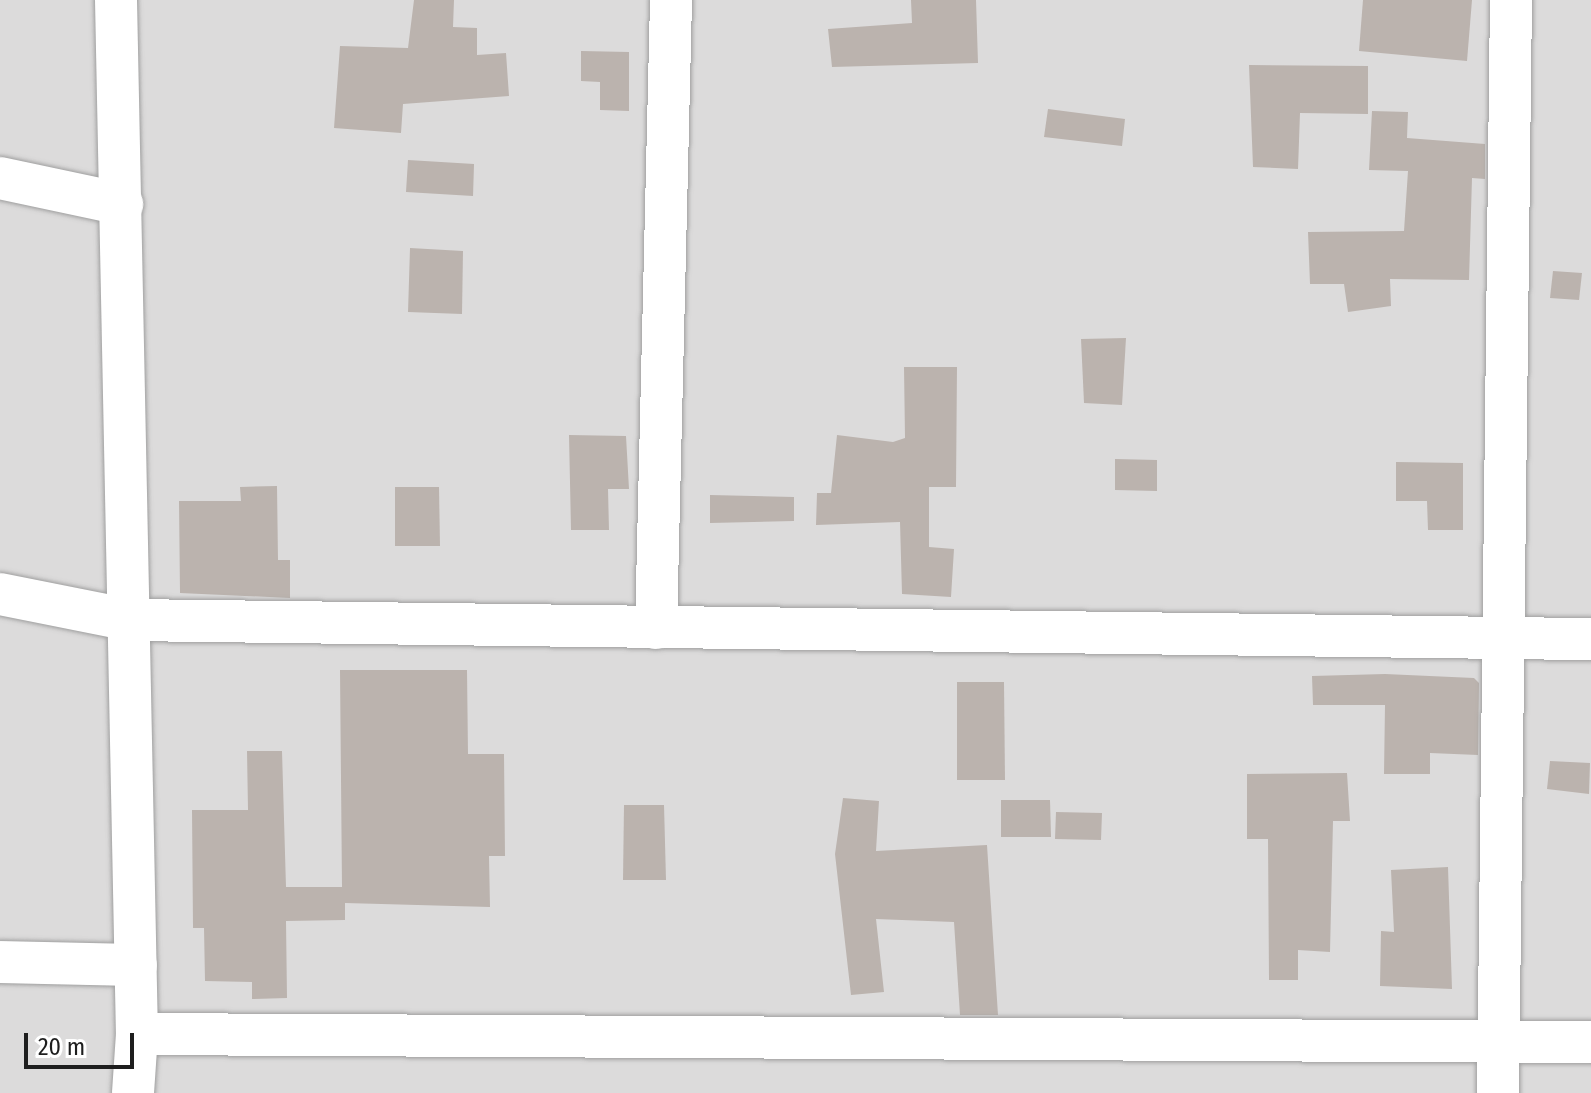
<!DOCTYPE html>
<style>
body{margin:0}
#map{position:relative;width:1591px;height:1093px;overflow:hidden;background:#eeeae5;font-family:"Fira Sans Condensed",sans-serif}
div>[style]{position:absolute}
.residential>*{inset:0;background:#dcdbdb}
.building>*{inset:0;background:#bbb3ae}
.roads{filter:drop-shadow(0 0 2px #9f9f9f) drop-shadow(0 0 2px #9f9f9f)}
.minor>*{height:42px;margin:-21px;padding:0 21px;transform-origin:21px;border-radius:21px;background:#fff}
span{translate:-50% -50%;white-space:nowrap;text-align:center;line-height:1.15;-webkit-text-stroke:7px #fff;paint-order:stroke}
.scale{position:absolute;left:24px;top:1033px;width:110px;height:36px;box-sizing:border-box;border:4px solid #1e1e1e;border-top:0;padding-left:10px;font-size:24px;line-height:28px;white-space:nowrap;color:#1e1e1e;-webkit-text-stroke:6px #fff;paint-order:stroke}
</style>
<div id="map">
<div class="residential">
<i style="clip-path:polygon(0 0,1591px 0,1591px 1093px,0 1093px)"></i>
</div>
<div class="building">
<i style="clip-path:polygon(414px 0,454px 0,453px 27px,477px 28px,477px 55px,506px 53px,509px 96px,403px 104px,401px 133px,334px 128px,340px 46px,408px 48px)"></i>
<i style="clip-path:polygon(911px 0,976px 0,978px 63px,832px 67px,828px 29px,912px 23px)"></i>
<i style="clip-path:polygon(1363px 0,1472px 0,1467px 61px,1359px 51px)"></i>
<i style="clip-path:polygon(581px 51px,629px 52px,629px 111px,600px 110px,600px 82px,581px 81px)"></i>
<i style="clip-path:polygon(1249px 65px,1368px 66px,1368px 114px,1300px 113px,1298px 169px,1253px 167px)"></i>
<i style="clip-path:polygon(1048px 109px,1125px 119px,1122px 146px,1044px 137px)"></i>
<i style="clip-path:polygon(1372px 111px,1408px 112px,1407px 138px,1485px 144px,1485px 179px,1472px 178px,1469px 280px,1390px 279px,1391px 306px,1348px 312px,1344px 284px,1310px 284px,1308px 232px,1404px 231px,1408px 171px,1369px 170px)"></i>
<i style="clip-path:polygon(408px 160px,474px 164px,473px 196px,406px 192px)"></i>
<i style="clip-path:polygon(410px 248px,463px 251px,462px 314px,408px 312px)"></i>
<i style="clip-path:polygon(1553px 271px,1582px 273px,1579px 300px,1550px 298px)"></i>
<i style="clip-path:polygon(1126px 338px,1122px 405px,1084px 403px,1081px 339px)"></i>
<i style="clip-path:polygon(904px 367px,957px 367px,956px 487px,929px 487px,929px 547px,954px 549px,951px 597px,902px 594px,900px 522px,816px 525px,817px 493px,831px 493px,837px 435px,893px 442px,905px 438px)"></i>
<i style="clip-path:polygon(569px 435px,626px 436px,629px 489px,608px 489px,609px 530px,571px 530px)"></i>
<i style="clip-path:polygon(1115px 459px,1157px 460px,1157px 491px,1115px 490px)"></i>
<i style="clip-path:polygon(1396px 462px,1463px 463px,1463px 530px,1428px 530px,1427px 501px,1396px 501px)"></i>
<i style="clip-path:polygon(277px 486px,278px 560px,290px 560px,290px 598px,180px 593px,179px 501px,241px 501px,240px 487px)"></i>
<i style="clip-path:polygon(395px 487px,439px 487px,440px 546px,395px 546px)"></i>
<i style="clip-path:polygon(710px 495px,794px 497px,794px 521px,710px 523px)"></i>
<i style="clip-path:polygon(340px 670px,467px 670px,468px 754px,504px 754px,505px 856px,489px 856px,490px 907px,345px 903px,345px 920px,286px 921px,287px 998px,252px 999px,252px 982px,205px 981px,204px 928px,193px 928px,192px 810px,248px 810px,247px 751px,282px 751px,286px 887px,342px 887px)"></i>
<i style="clip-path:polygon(1385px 674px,1474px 678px,1479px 683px,1478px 755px,1430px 753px,1430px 774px,1384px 774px,1385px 705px,1313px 705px,1312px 676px)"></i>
<i style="clip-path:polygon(957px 682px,1004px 682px,1005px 780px,957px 780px)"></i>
<i style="clip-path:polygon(1550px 761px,1590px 763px,1589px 794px,1547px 789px)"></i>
<i style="clip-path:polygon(1347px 773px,1350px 821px,1333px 821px,1330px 952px,1298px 950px,1298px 980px,1269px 980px,1268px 839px,1247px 839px,1247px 774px)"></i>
<i style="clip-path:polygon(843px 798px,879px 801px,876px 851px,987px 845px,998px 1015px,960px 1015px,954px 922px,876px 919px,884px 992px,851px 995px,835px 854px)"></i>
<i style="clip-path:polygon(1001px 800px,1050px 800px,1051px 837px,1001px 837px)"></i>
<i style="clip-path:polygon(624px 805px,664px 805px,666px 880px,623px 880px)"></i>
<i style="clip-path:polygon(1056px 812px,1102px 813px,1101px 840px,1055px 839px)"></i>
<i style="clip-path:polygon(1448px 867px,1452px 989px,1380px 986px,1381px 931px,1394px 932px,1391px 870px)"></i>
</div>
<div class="roads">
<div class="minor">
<i style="left:116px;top:0;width:1034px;rotate:88.84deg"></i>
<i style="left:137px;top:1034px;width:59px;rotate:93.9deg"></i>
<i style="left:0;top:178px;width:125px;rotate:12deg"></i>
<i style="left:0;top:594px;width:133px;rotate:11.3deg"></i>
<i style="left:130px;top:620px;width:1461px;rotate:0.75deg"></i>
<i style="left:656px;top:628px;width:628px;rotate:-88.63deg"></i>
<i style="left:0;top:962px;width:136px;rotate:1.3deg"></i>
<i style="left:137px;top:1034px;width:1454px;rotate:0.32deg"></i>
<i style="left:1498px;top:1093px;width:1093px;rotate:-89.32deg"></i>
</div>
</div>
<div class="scale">20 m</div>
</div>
